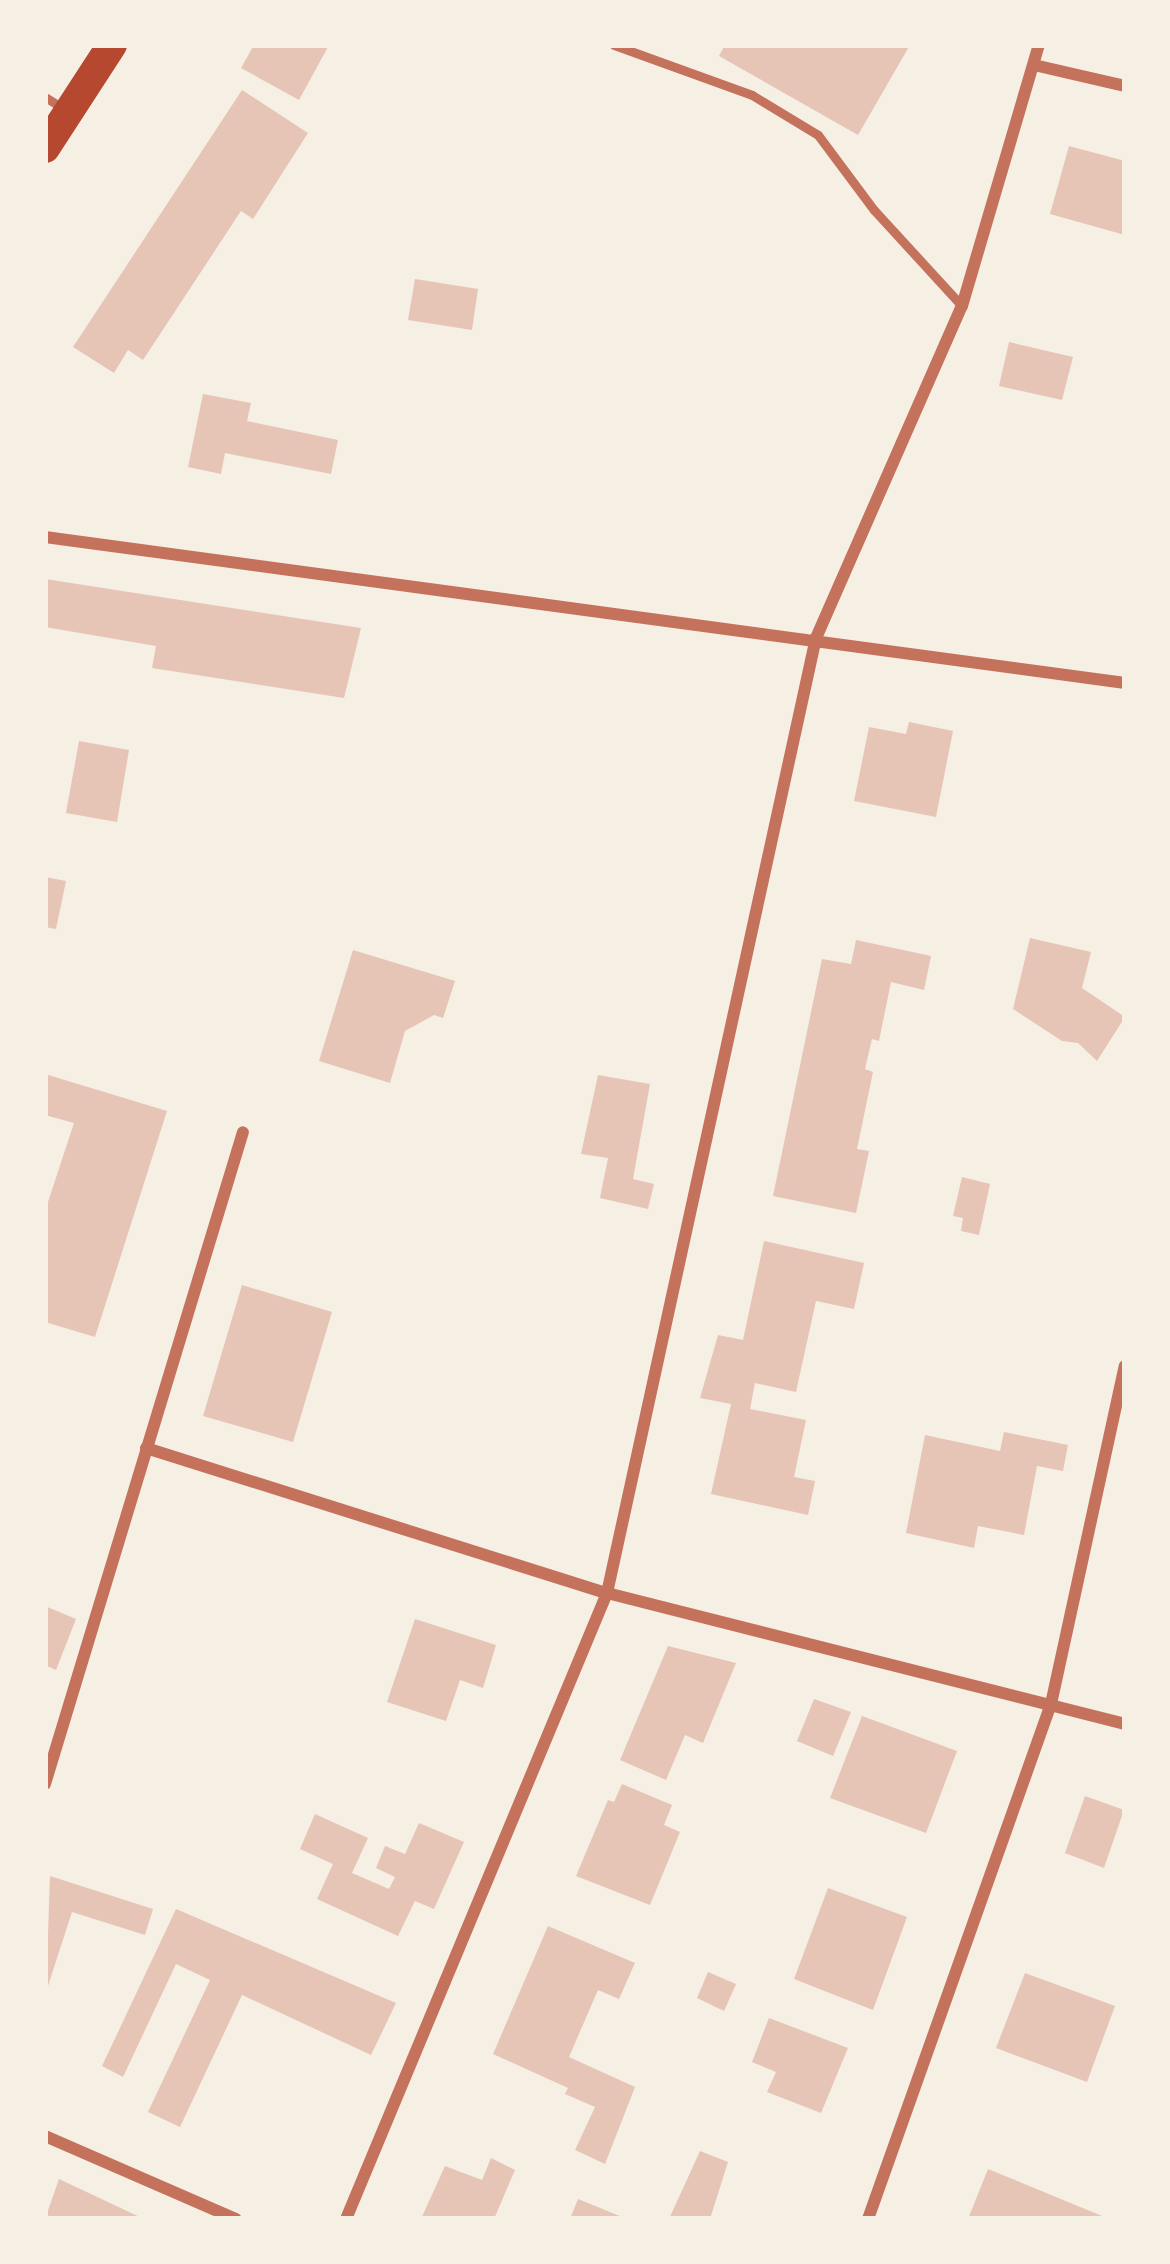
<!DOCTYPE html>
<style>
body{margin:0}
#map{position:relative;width:1170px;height:2264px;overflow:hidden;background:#f6efe4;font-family:"Archivo Narrow",sans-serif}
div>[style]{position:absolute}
.building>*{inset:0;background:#e6c5b7}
.service>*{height:9px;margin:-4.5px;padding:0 4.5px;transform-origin:4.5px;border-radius:4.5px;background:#c5725c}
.minor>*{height:12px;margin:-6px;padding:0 6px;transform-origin:6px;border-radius:6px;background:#c5725c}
.primary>*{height:30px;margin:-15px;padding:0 15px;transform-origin:15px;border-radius:15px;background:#b5482f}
span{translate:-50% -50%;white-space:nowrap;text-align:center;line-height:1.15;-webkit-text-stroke:9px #f6efe4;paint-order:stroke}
.frame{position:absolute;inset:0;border:48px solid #f6efe4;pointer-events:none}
</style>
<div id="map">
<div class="building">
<i style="clip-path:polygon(254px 45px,329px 45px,299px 100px,241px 68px)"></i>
<i style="clip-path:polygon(725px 45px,910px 45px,858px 135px,719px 56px)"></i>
<i style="clip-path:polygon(242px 90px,308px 133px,253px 219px,241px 211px,143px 360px,128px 350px,114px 373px,73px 347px)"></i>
<i style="clip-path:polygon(1069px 146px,1125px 161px,1125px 235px,1050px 214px)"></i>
<i style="clip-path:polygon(415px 279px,478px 289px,472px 330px,408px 320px)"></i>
<i style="clip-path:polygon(1009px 342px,1073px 357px,1062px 400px,999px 386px)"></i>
<i style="clip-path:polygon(203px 394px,251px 403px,247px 421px,338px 440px,331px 474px,225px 453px,221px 474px,188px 467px)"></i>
<i style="clip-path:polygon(45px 579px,361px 628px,344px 698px,152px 668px,156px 646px,45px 627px)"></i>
<i style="clip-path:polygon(909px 722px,953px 731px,936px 817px,854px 801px,869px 727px,906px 734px)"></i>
<i style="clip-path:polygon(79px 741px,129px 750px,117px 822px,66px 813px)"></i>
<i style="clip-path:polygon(45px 877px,66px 881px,56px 929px,45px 927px)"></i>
<i style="clip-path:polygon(1030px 938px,1091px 952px,1082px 988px,1125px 1017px,1097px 1061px,1078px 1043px,1062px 1041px,1013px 1009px)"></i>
<i style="clip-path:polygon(856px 940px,931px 956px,924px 990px,891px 982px,879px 1041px,872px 1039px,865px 1069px,873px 1072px,857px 1149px,869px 1151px,856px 1213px,773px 1196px,822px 959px,851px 964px)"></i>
<i style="clip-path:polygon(353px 950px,455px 981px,443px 1018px,434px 1015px,405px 1031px,390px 1083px,319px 1061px)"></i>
<i style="clip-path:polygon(45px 1074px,167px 1111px,95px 1337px,45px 1322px,45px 1211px,74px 1123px,45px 1115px)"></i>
<i style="clip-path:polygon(598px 1075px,650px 1084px,633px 1179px,654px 1184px,648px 1209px,600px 1198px,608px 1158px,581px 1154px)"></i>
<i style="clip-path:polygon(962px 1177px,990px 1184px,979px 1235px,961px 1231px,963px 1218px,953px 1216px)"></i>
<i style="clip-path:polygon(764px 1241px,864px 1263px,854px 1309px,816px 1301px,796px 1392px,755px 1383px,750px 1409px,806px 1420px,794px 1477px,815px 1481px,808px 1515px,711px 1494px,731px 1404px,700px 1398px,718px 1335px,743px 1340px)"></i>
<i style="clip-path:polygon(242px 1285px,332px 1312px,293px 1442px,203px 1416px)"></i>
<i style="clip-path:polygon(1004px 1432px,1068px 1445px,1063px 1471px,1037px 1466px,1024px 1535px,978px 1526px,974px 1548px,906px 1533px,925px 1435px,1000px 1451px)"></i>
<i style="clip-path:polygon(45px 1606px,76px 1619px,56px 1670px,45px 1665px)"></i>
<i style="clip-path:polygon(415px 1619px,496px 1645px,483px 1688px,460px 1680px,446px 1721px,387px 1702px)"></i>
<i style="clip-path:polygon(668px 1646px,736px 1663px,703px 1743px,685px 1735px,666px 1780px,620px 1760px)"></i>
<i style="clip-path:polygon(814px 1699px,851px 1712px,833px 1756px,797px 1741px)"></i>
<i style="clip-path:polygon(862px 1716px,957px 1751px,926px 1833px,830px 1798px)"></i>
<i style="clip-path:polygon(622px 1784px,672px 1805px,664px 1825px,680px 1832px,650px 1905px,576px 1876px,608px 1800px,614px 1802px)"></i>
<i style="clip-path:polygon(1085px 1796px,1124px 1810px,1104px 1868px,1065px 1853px)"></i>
<i style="clip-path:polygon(315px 1814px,368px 1838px,352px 1873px,389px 1889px,395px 1877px,376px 1868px,385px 1846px,405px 1854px,419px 1823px,464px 1842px,434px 1909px,415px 1901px,398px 1936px,317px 1899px,333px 1864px,300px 1849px)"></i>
<i style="clip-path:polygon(50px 1876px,153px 1909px,145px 1935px,72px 1912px,46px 1992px)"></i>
<i style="clip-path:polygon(828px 1888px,907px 1917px,873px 2010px,794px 1979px)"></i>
<i style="clip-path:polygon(176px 1909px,396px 2003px,371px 2055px,242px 1995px,180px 2127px,148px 2112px,210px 1980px,176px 1964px,123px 2077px,102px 2066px)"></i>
<i style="clip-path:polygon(548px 1926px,635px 1963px,619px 1999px,598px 1990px,569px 2057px,635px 2087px,605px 2164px,575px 2150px,595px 2107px,565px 2094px,568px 2088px,493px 2054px)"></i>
<i style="clip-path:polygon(708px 1972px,736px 1984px,724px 2011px,697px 1998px)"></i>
<i style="clip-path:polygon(1025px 1973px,1115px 2006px,1087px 2082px,996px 2048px)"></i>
<i style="clip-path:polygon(769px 2018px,848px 2048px,821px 2113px,767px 2092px,776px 2072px,752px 2062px)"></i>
<i style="clip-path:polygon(700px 2151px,728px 2162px,710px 2219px,669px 2219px)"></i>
<i style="clip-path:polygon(491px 2158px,515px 2170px,494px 2219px,421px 2219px,445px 2166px,482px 2180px)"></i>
<i style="clip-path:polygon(988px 2169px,1102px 2216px,1101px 2219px,968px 2219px)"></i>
<i style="clip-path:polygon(59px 2179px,144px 2219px,45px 2219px)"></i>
<i style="clip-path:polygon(578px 2199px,627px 2219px,570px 2219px)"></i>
</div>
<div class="service">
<i style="left:614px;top:45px;width:147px;rotate:19.9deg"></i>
<i style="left:752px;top:95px;width:77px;rotate:31.2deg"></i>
<i style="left:818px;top:135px;width:94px;rotate:53.3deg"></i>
<i style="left:874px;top:210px;width:130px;rotate:47.5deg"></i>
<i style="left:45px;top:97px;width:22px;rotate:32deg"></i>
</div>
<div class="minor">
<i style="left:1034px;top:65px;width:93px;rotate:13deg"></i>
<i style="left:45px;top:537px;width:1090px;rotate:7.7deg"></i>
<i style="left:146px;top:1448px;width:483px;rotate:17.5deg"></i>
<i style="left:607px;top:1593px;width:534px;rotate:14.19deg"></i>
<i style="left:45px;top:1784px;width:681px;rotate:-73.11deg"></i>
<i style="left:45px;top:2136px;width:208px;rotate:23.5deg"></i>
<i style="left:346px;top:2219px;width:678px;rotate:-67.37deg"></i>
<i style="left:607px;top:1593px;width:978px;rotate:-77.66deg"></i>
<i style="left:816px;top:638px;width:363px;rotate:-66.3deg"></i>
<i style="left:962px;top:306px;width:272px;rotate:-73.6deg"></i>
<i style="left:868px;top:2219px;width:547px;rotate:-70.44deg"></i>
<i style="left:1051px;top:1704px;width:346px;rotate:-77.7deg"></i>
</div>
<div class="primary">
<i style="left:45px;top:148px;width:123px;rotate:-57deg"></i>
</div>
<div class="frame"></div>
</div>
